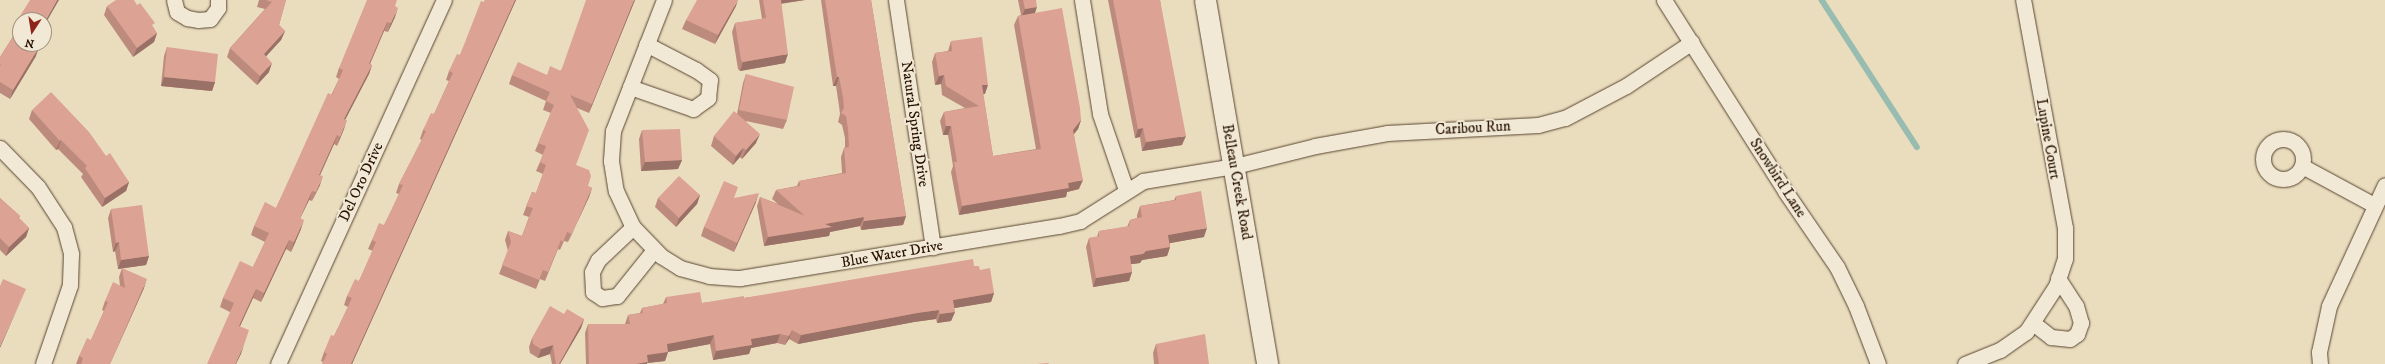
<!DOCTYPE html>
<style>
body{margin:0}
#map{position:relative;width:2385px;height:364px;overflow:hidden;background:#eaddbe;font-family:"IM FELL DW Pica",serif}
div>[style]{position:absolute}
.stream>*{height:5.5px;margin:-2.75px;padding:0 2.75px;transform-origin:2.75px;border-radius:2.75px;background:#98bcb0}
.roads{filter:drop-shadow(0 0 1px #584530) drop-shadow(0 0 1px #584530)}
.minor>*{height:15px;margin:-7.5px;padding:0 7.5px;transform-origin:7.5px;border-radius:7.5px;background:#f1e9d5}
.minor>.ring{margin:-7.5px;padding:0;box-sizing:content-box;background:none;border:15px solid #f1e9d5;border-radius:50%}
.secondary>*{height:21px;margin:-10.5px;padding:0 10.5px;transform-origin:10.5px;border-radius:10.5px;background:#f1e9d5}
.wall>*{inset:0;background:#bd8b7e}
.shaded-wall>*{inset:0;background:#9a7167}
.building>*{inset:0;background:#dca293}
span{translate:-50% -50%;white-space:nowrap;text-align:center;line-height:1.15;-webkit-text-stroke:4px #f1e9d5;paint-order:stroke}
.street-label{font-size:15px;color:#271200}
.north{position:absolute;left:12px;top:12px;width:40px;height:40px;box-sizing:border-box;background:#f1e9d5;border:1px solid #a09380;border-radius:50%;rotate:192deg;font-size:11px;font-weight:700;line-height:16px;text-align:center;color:#271200}
.north::after{content:'';display:block;margin:auto;width:14px;height:18px;background:#8f2418;clip-path:polygon(50% 0,100% 100%,50% 72%,0 100%)}
</style>
<div id="map">
<div class="stream">
<i style="left:1822px;top:0;width:175px;rotate:57.1deg"></i>
</div>
<div class="roads">
<div class="minor">
<i style="left:174px;top:0;width:12px;rotate:76deg"></i>
<i style="left:177px;top:12px;width:12px;rotate:31deg"></i>
<i style="left:187px;top:18px;width:11px;rotate:10deg"></i>
<i style="left:198px;top:20px;width:12px;rotate:-5deg"></i>
<i style="left:210px;top:19px;width:14px;rotate:-54deg"></i>
<i style="left:218px;top:8px;width:8px;rotate:-90deg"></i>
<i style="left:664px;top:0;width:141px;rotate:111.3deg"></i>
<i style="left:613px;top:131px;width:30px;rotate:94deg"></i>
<i style="left:611px;top:161px;width:30px;rotate:81deg"></i>
<i style="left:616px;top:191px;width:40px;rotate:65deg"></i>
<i style="left:633px;top:227px;width:40px;rotate:46deg"></i>
<i style="left:661px;top:256px;width:22px;rotate:32deg"></i>
<i style="left:680px;top:268px;width:30px;rotate:15deg"></i>
<i style="left:709px;top:276px;width:31px;rotate:4deg"></i>
<i style="left:740px;top:278px;width:323px;rotate:-9.3deg"></i>
<i style="left:1059px;top:226px;width:22px;rotate:-13deg"></i>
<i style="left:1080px;top:221px;width:75px;rotate:-32.4deg"></i>
<i style="left:1143px;top:181px;width:93px;rotate:-9.3deg"></i>
<i style="left:1235px;top:166px;width:82px;rotate:-14deg"></i>
<i style="left:1315px;top:146px;width:73px;rotate:-10.2deg"></i>
<i style="left:1387px;top:133px;width:151px;rotate:-3deg"></i>
<i style="left:1538px;top:125px;width:28px;rotate:-15deg"></i>
<i style="left:1565px;top:118px;width:69px;rotate:-27.7deg"></i>
<i style="left:1626px;top:86px;width:79px;rotate:-33.7deg"></i>
<i style="left:896px;top:0;width:250px;rotate:81.5deg"></i>
<i style="left:1082px;top:0;width:115px;rotate:81deg"></i>
<i style="left:1100px;top:114px;width:80px;rotate:71.1deg"></i>
<i style="left:1664px;top:0;width:226px;rotate:57.6deg"></i>
<i style="left:1785px;top:191px;width:92px;rotate:55.6deg"></i>
<i style="left:1837px;top:267px;width:43px;rotate:64deg"></i>
<i style="left:1856px;top:306px;width:62px;rotate:69.2deg"></i>
<i style="left:630px;top:87px;width:67px;rotate:19.2deg"></i>
<i style="left:693px;top:109px;width:19px;rotate:-36deg"></i>
<i style="left:708px;top:98px;width:18px;rotate:-84deg"></i>
<i style="left:710px;top:80px;width:17px;rotate:-144deg"></i>
<i style="left:696px;top:70px;width:56px;rotate:-152.5deg"></i>
<i class="ring" style="left:2263px;top:139px;width:25px;height:25px"></i>
<i style="left:0;top:148px;width:54px;rotate:45.7deg"></i>
<i style="left:38px;top:187px;width:48px;rotate:57deg"></i>
<i style="left:64px;top:227px;width:28px;rotate:75deg"></i>
<i style="left:71px;top:254px;width:31px;rotate:92deg"></i>
<i style="left:70px;top:285px;width:83px;rotate:108.9deg"></i>
<i style="left:2302px;top:166px;width:82px;rotate:28.4deg"></i>
<i style="left:633px;top:227px;width:48px;rotate:136.7deg"></i>
<i style="left:598px;top:260px;width:13px;rotate:117deg"></i>
<i style="left:592px;top:272px;width:20px;rotate:87deg"></i>
<i style="left:593px;top:292px;width:11px;rotate:34deg"></i>
<i style="left:602px;top:298px;width:15px;rotate:-8deg"></i>
<i style="left:617px;top:296px;width:59px;rotate:-51.2deg"></i>
<i style="left:2033px;top:323px;width:23px;rotate:38deg"></i>
<i style="left:2051px;top:337px;width:19px;rotate:6deg"></i>
<i style="left:2070px;top:339px;width:9px;rotate:-36deg"></i>
<i style="left:2077px;top:334px;width:12px;rotate:-70deg"></i>
<i style="left:2081px;top:323px;width:18px;rotate:-106deg"></i>
<i style="left:2076px;top:306px;width:33px;rotate:-123deg"></i>
<i style="left:278px;top:364px;width:400px;rotate:-65.5deg"></i>
<i style="left:1965px;top:364px;width:38px;rotate:-22deg"></i>
<i style="left:2000px;top:350px;width:32px;rotate:-35deg"></i>
<i style="left:2026px;top:332px;width:55px;rotate:-56.9deg"></i>
<i style="left:2056px;top:286px;width:28px;rotate:-72deg"></i>
<i style="left:2065px;top:259px;width:31px;rotate:-90deg"></i>
<i style="left:2065px;top:228px;width:232px;rotate:-100.4deg"></i>
<i style="left:2320px;top:364px;width:12px;rotate:-95deg"></i>
<i style="left:2319px;top:352px;width:47px;rotate:-77.7deg"></i>
<i style="left:2329px;top:306px;width:133px;rotate:-65.2deg"></i>
</div>
<div class="secondary">
<i style="left:1205px;top:0;width:369px;rotate:80.3deg"></i>
</div>
</div>
<div class="wall">
<i style="clip-path:polygon(259px 0,286px 0,279px 25px,285px 31px,281px 40px,266px 56px,269px 72px,257px 85px,227px 57px,230px 48px,265px 9px,257px 7px)"></i>
<i style="clip-path:polygon(485px 0,516px 0,352px 364px,322px 364px,323px 362px,321px 361px,324px 352px,334px 336px,348px 307px,344px 305px,347px 296px,359px 281px,373px 251px,368px 249px,372px 240px,384px 225px,391px 211px,399px 194px,396px 193px,399px 184px,422px 140px,420px 139px,423px 130px,434px 114px,449px 81px,446px 80px,449px 71px,460px 55px)"></i>
<i style="clip-path:polygon(635px 0,589px 113px,577px 108px,576px 165px,588px 186px,592px 188px,589px 197px,568px 242px,564px 241px,560px 250px,558px 249px,545px 281px,540px 279px,536px 289px,499px 274px,508px 251px,505px 240px,508px 231px,522px 236px,529px 217px,523px 215px,532px 192px,536px 193px,543px 174px,536px 171px,543px 155px,535px 151px,551px 113px,543px 110px,546px 101px,509px 84px,512px 75px,547px 75px,560px 71px)"></i>
<i style="clip-path:polygon(759px 0,805px 0,781px 4px,785px 63px,740px 71px,738px 69px,732px 32px,735px 23px,762px 19px)"></i>
<i style="clip-path:polygon(821px 0,871px 0,906px 216px,903px 225px,861px 230px,860px 226px,830px 232px,829px 236px,764px 246px,757px 206px,760px 197px,778px 204px,772px 199px,776px 190px,797px 186px,799px 181px,842px 173px,841px 157px,844px 148px,845px 147px,845px 138px,842px 125px,838px 122px,840px 114px,839px 106px,836px 86px,833px 86px)"></i>
<i style="clip-path:polygon(1018px 0,1036px 0,1035px 13px,1081px 120px,1078px 129px,1074px 134px,1079px 189px,1067px 192px,1066px 197px,959px 215px,951px 172px,953px 166px,948px 135px,943px 135px,940px 121px,944px 112px,965px 108px,942px 95px,941px 84px,935px 85px,932px 62px,935px 53px,948px 51px,951px 41px,985px 94px,983px 94px,993px 156px,1036px 149px,1014px 25px,1018px 16px,1021px 15px)"></i>
<i style="clip-path:polygon(1108px 0,1160px 0,1182px 145px,1142px 151px,1140px 137px,1135px 138px)"></i>
<i style="clip-path:polygon(107px 6px,157px 33px,154px 42px,133px 57px,104px 15px)"></i>
<i style="clip-path:polygon(395px 6px,395px 17px,388px 32px,384px 31px,370px 64px,372px 65px,369px 74px,345px 119px,344px 129px,337px 146px,334px 144px,320px 175px,320px 185px,312px 201px,309px 200px,300px 218px,301px 229px,291px 252px,286px 249px,261px 302px,253px 298px,240px 326px,241px 354px,230px 312px,220px 307px,223px 298px,253px 267px,265px 242px,251px 235px,254px 226px,276px 208px,339px 79px,336px 77px,339px 68px)"></i>
<i style="clip-path:polygon(736px 6px,715px 44px,682px 29px,686px 20px)"></i>
<i style="clip-path:polygon(20px 16px,44px 20px,20px 20px,20px 44px,36px 56px,10px 99px,0 93px,0 57px,19px 27px,17px 25px)"></i>
<i style="clip-path:polygon(167px 47px,215px 82px,212px 91px,161px 86px,164px 56px)"></i>
<i style="clip-path:polygon(746px 74px,787px 120px,783px 129px,746px 121px,756px 143px,742px 159px,740px 157px,733px 165px,711px 146px,714px 136px,737px 114px,743px 83px)"></i>
<i style="clip-path:polygon(32px 110px,106px 156px,129px 182px,126px 191px,102px 207px,81px 177px,83px 174px,58px 149px,56px 150px,29px 119px)"></i>
<i style="clip-path:polygon(642px 130px,682px 160px,678px 169px,641px 171px,639px 139px)"></i>
<i style="clip-path:polygon(700px 195px,697px 204px,676px 227px,655px 207px,658px 198px)"></i>
<i style="clip-path:polygon(1176px 196px,1204px 237px,1170px 243px,1170px 247px,1167px 256px,1142px 260px,1140px 263px,1131px 264px,1132px 272px,1129px 281px,1093px 287px,1086px 247px,1089px 238px,1097px 237px,1099px 231px,1127px 227px,1130px 220px,1137px 218px,1137px 215px,1140px 206px,1174px 200px)"></i>
<i style="clip-path:polygon(0 198px,20px 216px,19px 218px,29px 228px,26px 237px,6px 256px,0 250px)"></i>
<i style="clip-path:polygon(734px 198px,756px 202px,734px 252px,701px 236px,704px 227px)"></i>
<i style="clip-path:polygon(111px 209px,149px 256px,146px 265px,118px 269px,115px 251px,113px 252px,108px 218px)"></i>
<i style="clip-path:polygon(974px 266px,980px 270px,994px 293px,991px 302px,954px 308px,955px 312px,951px 321px,937px 323px,936px 319px,914px 322px,798px 344px,789px 339px,785px 345px,777px 343px,751px 348px,749px 354px,713px 360px,710px 344px,668px 352px,665px 361px,647px 363px,647px 364px,586px 364px,585px 333px,588px 324px,625px 324px,628px 315px,640px 313px,642px 308px,663px 304px,666px 297px,702px 303px,744px 298px)"></i>
<i style="clip-path:polygon(122px 268px,144px 288px,110px 364px,76px 364px,79px 356px,91px 340px,104px 311px,102px 310px,105px 301px,120px 286px,119px 277px)"></i>
<i style="clip-path:polygon(564px 314px,584px 319px,581px 328px,560px 364px,552px 364px,550px 354px,538px 358px,530px 353px,529px 347px,532px 338px)"></i>
<i style="clip-path:polygon(1156px 344px,1209px 364px,1154px 364px,1153px 353px)"></i>
</div>
<div class="shaded-wall">
<i style="clip-path:polygon(57px 0,59px 0,44px 26px,44px 23px)"></i>
<i style="clip-path:polygon(515px 0,516px 0,352px 364px,351px 364px)"></i>
<i style="clip-path:polygon(634px 0,635px 0,589px 113px,592px 104px)"></i>
<i style="clip-path:polygon(738px 0,736px 6px,715px 44px,718px 35px)"></i>
<i style="clip-path:polygon(778px 0,805px 0,777px 4px)"></i>
<i style="clip-path:polygon(1037px 7px,1034px 16px,1021px 18px,1025px 9px)"></i>
<i style="clip-path:polygon(398px 8px,395px 17px,388px 32px,391px 23px)"></i>
<i style="clip-path:polygon(387px 22px,384px 31px,366px 73px,369px 64px)"></i>
<i style="clip-path:polygon(285px 31px,281px 40px,260px 63px,264px 54px)"></i>
<i style="clip-path:polygon(157px 33px,154px 42px,133px 57px,137px 48px)"></i>
<i style="clip-path:polygon(39px 47px,36px 56px,10px 99px,13px 90px)"></i>
<i style="clip-path:polygon(788px 54px,785px 63px,740px 71px,743px 62px)"></i>
<i style="clip-path:polygon(272px 63px,269px 72px,257px 85px,260px 76px)"></i>
<i style="clip-path:polygon(372px 65px,369px 74px,341px 128px,344px 119px)"></i>
<i style="clip-path:polygon(944px 75px,941px 84px,935px 85px,939px 76px)"></i>
<i style="clip-path:polygon(164px 77px,215px 82px,212px 91px,161px 86px)"></i>
<i style="clip-path:polygon(837px 77px,839px 77px,836px 86px,833px 86px)"></i>
<i style="clip-path:polygon(982px 85px,988px 85px,985px 94px,979px 94px)"></i>
<i style="clip-path:polygon(347px 120px,344px 129px,337px 146px,340px 137px)"></i>
<i style="clip-path:polygon(1081px 120px,1078px 129px,1070px 139px,1073px 130px)"></i>
<i style="clip-path:polygon(946px 126px,951px 126px,948px 135px,943px 135px)"></i>
<i style="clip-path:polygon(1143px 128px,1140px 137px,1135px 138px,1138px 129px)"></i>
<i style="clip-path:polygon(760px 134px,756px 143px,742px 159px,746px 150px)"></i>
<i style="clip-path:polygon(337px 135px,334px 144px,316px 184px,319px 175px)"></i>
<i style="clip-path:polygon(1186px 136px,1182px 145px,1142px 151px,1146px 142px)"></i>
<i style="clip-path:polygon(61px 140px,58px 149px,56px 150px,60px 141px)"></i>
<i style="clip-path:polygon(743px 148px,740px 157px,733px 165px,736px 156px)"></i>
<i style="clip-path:polygon(682px 160px,678px 169px,641px 171px,645px 162px)"></i>
<i style="clip-path:polygon(323px 176px,320px 185px,312px 201px,316px 192px)"></i>
<i style="clip-path:polygon(1083px 180px,1079px 189px,1067px 192px,1066px 197px,959px 215px,962px 206px)"></i>
<i style="clip-path:polygon(129px 182px,126px 191px,102px 207px,105px 198px)"></i>
<i style="clip-path:polygon(592px 188px,589px 197px,568px 242px,572px 234px)"></i>
<i style="clip-path:polygon(312px 191px,309px 200px,296px 227px)"></i>
<i style="clip-path:polygon(759px 193px,756px 202px,734px 252px,737px 243px)"></i>
<i style="clip-path:polygon(700px 195px,697px 204px,676px 227px,679px 218px)"></i>
<i style="clip-path:polygon(906px 216px,903px 225px,861px 230px,864px 221px)"></i>
<i style="clip-path:polygon(864px 217px,860px 226px,830px 232px,829px 236px,764px 246px,768px 237px,825px 224px)"></i>
<i style="clip-path:polygon(304px 220px,301px 229px,291px 252px,294px 242px)"></i>
<i style="clip-path:polygon(29px 228px,26px 237px,6px 256px,9px 247px)"></i>
<i style="clip-path:polygon(1207px 228px,1204px 237px,1165px 244px,1168px 235px)"></i>
<i style="clip-path:polygon(289px 240px,286px 249px,261px 302px,264px 293px)"></i>
<i style="clip-path:polygon(119px 242px,115px 251px,113px 252px,116px 243px)"></i>
<i style="clip-path:polygon(1170px 247px,1167px 256px,1142px 260px,1140px 263px,1126px 265px,1130px 256px,1146px 251px)"></i>
<i style="clip-path:polygon(149px 256px,146px 265px,118px 269px,121px 260px)"></i>
<i style="clip-path:polygon(1132px 272px,1129px 281px,1093px 287px,1096px 278px)"></i>
<i style="clip-path:polygon(147px 279px,144px 288px,110px 364px)"></i>
<i style="clip-path:polygon(26px 289px,22px 298px,0 348px,0 346px)"></i>
<i style="clip-path:polygon(256px 289px,253px 298px,236px 335px,239px 326px)"></i>
<i style="clip-path:polygon(994px 293px,991px 302px,949px 309px,953px 300px)"></i>
<i style="clip-path:polygon(939px 310px,936px 319px,914px 322px,798px 344px,801px 335px,917px 313px)"></i>
<i style="clip-path:polygon(955px 312px,951px 321px,937px 323px,940px 314px)"></i>
<i style="clip-path:polygon(584px 319px,581px 328px,560px 364px,559px 364px)"></i>
<i style="clip-path:polygon(792px 330px,789px 339px,785px 345px,789px 336px)"></i>
<i style="clip-path:polygon(780px 334px,777px 343px,751px 348px,749px 354px,713px 360px,716px 351px,751px 339px)"></i>
<i style="clip-path:polygon(714px 335px,710px 344px,668px 352px,665px 361px,647px 363px,647px 364px,636px 364px,647px 355px,667px 344px)"></i>
<i style="clip-path:polygon(244px 345px,241px 354px,236px 364px,235px 364px)"></i>
<i style="clip-path:polygon(553px 345px,550px 354px,538px 358px,541px 349px)"></i>
</div>
<div class="building">
<i style="clip-path:polygon(30px 0,57px 0,44px 23px,44px 20px,24px 20px,24px 19px,20px 16px)"></i>
<i style="clip-path:polygon(116px 0,134px 0,137px 5px,140px 3px,155px 23px,152px 25px,157px 33px,137px 48px,107px 6px)"></i>
<i style="clip-path:polygon(266px 0,286px 0,279px 25px,285px 31px,264px 54px,272px 63px,260px 76px,230px 48px,272px 2px)"></i>
<i style="clip-path:polygon(367px 0,397px 0,395px 6px,398px 8px,391px 23px,387px 22px,369px 64px,372px 65px,344px 119px,347px 120px,340px 137px,337px 135px,319px 175px,323px 176px,316px 192px,312px 191px,300px 218px,304px 220px,294px 242px,289px 240px,264px 293px,256px 289px,239px 326px,249px 330px,244px 345px,235px 364px,207px 364px,234px 303px,223px 298px,240px 261px,253px 267px,269px 233px,254px 226px,265px 202px,276px 208px,328px 93px,332px 95px,343px 70px,339px 68px)"></i>
<i style="clip-path:polygon(485px 0,515px 0,351px 364px,322px 364px,327px 354px,324px 352px,331px 335px,334px 336px,352px 298px,347px 296px,355px 279px,359px 281px,376px 242px,372px 240px,379px 223px,384px 225px,391px 211px,403px 185px,399px 184px,426px 131px,423px 130px,431px 113px,434px 114px,453px 73px,449px 71px,457px 54px,460px 55px,481px 1px,484px 2px)"></i>
<i style="clip-path:polygon(586px 0,634px 0,592px 104px,570px 95px,589px 130px,576px 165px,589px 170px,591px 176px,588px 186px,592px 188px,572px 234px,567px 232px,563px 242px,561px 240px,548px 272px,543px 270px,539px 280px,502px 265px,511px 242px,508px 231px,522px 236px,533px 208px,526px 206px,532px 192px,536px 193px,546px 165px,540px 162px,546px 146px,538px 143px,554px 105px,546px 101px,550px 92px,512px 75px,518px 62px,547px 75px,550px 66px,561px 71px)"></i>
<i style="clip-path:polygon(697px 0,738px 0,718px 35px,686px 20px)"></i>
<i style="clip-path:polygon(763px 0,781px 0,788px 54px,743px 62px,741px 60px,735px 23px,766px 18px)"></i>
<i style="clip-path:polygon(825px 0,871px 0,906px 216px,864px 221px,864px 217px,825px 224px,832px 227px,768px 237px,760px 197px,805px 216px,776px 190px,800px 186px,799px 181px,846px 173px,844px 148px,849px 147px,848px 129px,846px 116px,841px 113px,844px 108px,843px 97px,839px 77px,837px 77px)"></i>
<i style="clip-path:polygon(1023px 0,1036px 0,1037px 7px,1025px 9px)"></i>
<i style="clip-path:polygon(1113px 0,1160px 0,1186px 136px,1146px 142px,1143px 128px,1138px 129px)"></i>
<i style="clip-path:polygon(1062px 8px,1080px 108px,1081px 120px,1073px 130px,1083px 180px,1068px 183px,1069px 188px,962px 206px,954px 162px,957px 162px,951px 126px,946px 126px,944px 112px,979px 106px,946px 86px,944px 75px,939px 76px,935px 53px,952px 51px,951px 41px,982px 37px,988px 85px,982px 85px,993px 156px,1041px 149px,1018px 16px)"></i>
<i style="clip-path:polygon(20px 26px,20px 44px,35px 44px,39px 47px,13px 90px,0 82px,0 66px,1px 65px,0 64px,0 57px)"></i>
<i style="clip-path:polygon(167px 47px,218px 54px,215px 82px,164px 77px)"></i>
<i style="clip-path:polygon(746px 74px,794px 87px,787px 120px,739px 110px)"></i>
<i style="clip-path:polygon(51px 92px,89px 132px,106px 156px,110px 153px,129px 182px,105px 198px,85px 168px,87px 166px,61px 140px,60px 141px,32px 110px)"></i>
<i style="clip-path:polygon(734px 111px,760px 134px,746px 150px,743px 148px,736px 156px,714px 136px)"></i>
<i style="clip-path:polygon(680px 129px,682px 160px,645px 162px,642px 130px)"></i>
<i style="clip-path:polygon(679px 176px,700px 195px,679px 218px,658px 198px)"></i>
<i style="clip-path:polygon(724px 181px,738px 187px,734px 198px,759px 193px,737px 243px,704px 227px)"></i>
<i style="clip-path:polygon(1201px 191px,1207px 228px,1168px 235px,1170px 247px,1146px 251px,1143px 254px,1130px 256px,1132px 272px,1096px 278px,1089px 238px,1099px 236px,1099px 231px,1129px 226px,1130px 220px,1142px 217px,1140px 206px,1176px 200px,1176px 196px)"></i>
<i style="clip-path:polygon(0 198px,20px 216px,18px 217px,29px 228px,9px 247px,0 238px)"></i>
<i style="clip-path:polygon(142px 205px,149px 256px,121px 260px,119px 242px,116px 243px,111px 209px)"></i>
<i style="clip-path:polygon(973px 259px,974px 266px,979px 266px,980px 270px,990px 268px,994px 293px,953px 300px,955px 312px,940px 314px,939px 310px,917px 313px,801px 335px,792px 330px,789px 336px,780px 334px,751px 339px,752px 345px,716px 351px,714px 335px,667px 344px,668px 352px,647px 355px,648px 362px,636px 364px,589px 364px,588px 324px,630px 324px,628px 315px,643px 313px,642px 308px,667px 303px,666px 297px,700px 292px,702px 303px,744px 296px,744px 298px)"></i>
<i style="clip-path:polygon(122px 268px,147px 279px,110px 364px,81px 364px,83px 358px,79px 356px,87px 338px,91px 340px,108px 302px,105px 301px,113px 282px,125px 288px)"></i>
<i style="clip-path:polygon(3px 279px,26px 289px,0 346px,0 286px)"></i>
<i style="clip-path:polygon(550px 306px,564px 314px,567px 309px,584px 319px,559px 364px,556px 364px,553px 345px,541px 349px,533px 344px,532px 338px)"></i>
<i style="clip-path:polygon(1205px 334px,1209px 364px,1159px 364px,1156px 344px)"></i>
<i style="clip-path:polygon(1048px 363px,1049px 364px,1037px 364px)"></i>
</div>
<div class="street-label">
<span style="left:915px;top:124px;rotate:82deg">Natural Spring Drive</span>
<span style="left:1473px;top:128px;rotate:-3deg">Caribou Run</span>
<span style="left:2048px;top:139px;rotate:80deg">Lupine Court</span>
<span style="left:1778px;top:178px;rotate:57deg">Snowbird Lane</span>
<span style="left:361px;top:182px;rotate:-65deg">Del Oro Drive</span>
<span style="left:1237px;top:182px;rotate:80deg">Belleau Creek Road</span>
<span style="left:892px;top:254px;rotate:-10deg">Blue Water Drive</span>
</div>
<div class="north">N</div>
</div>
